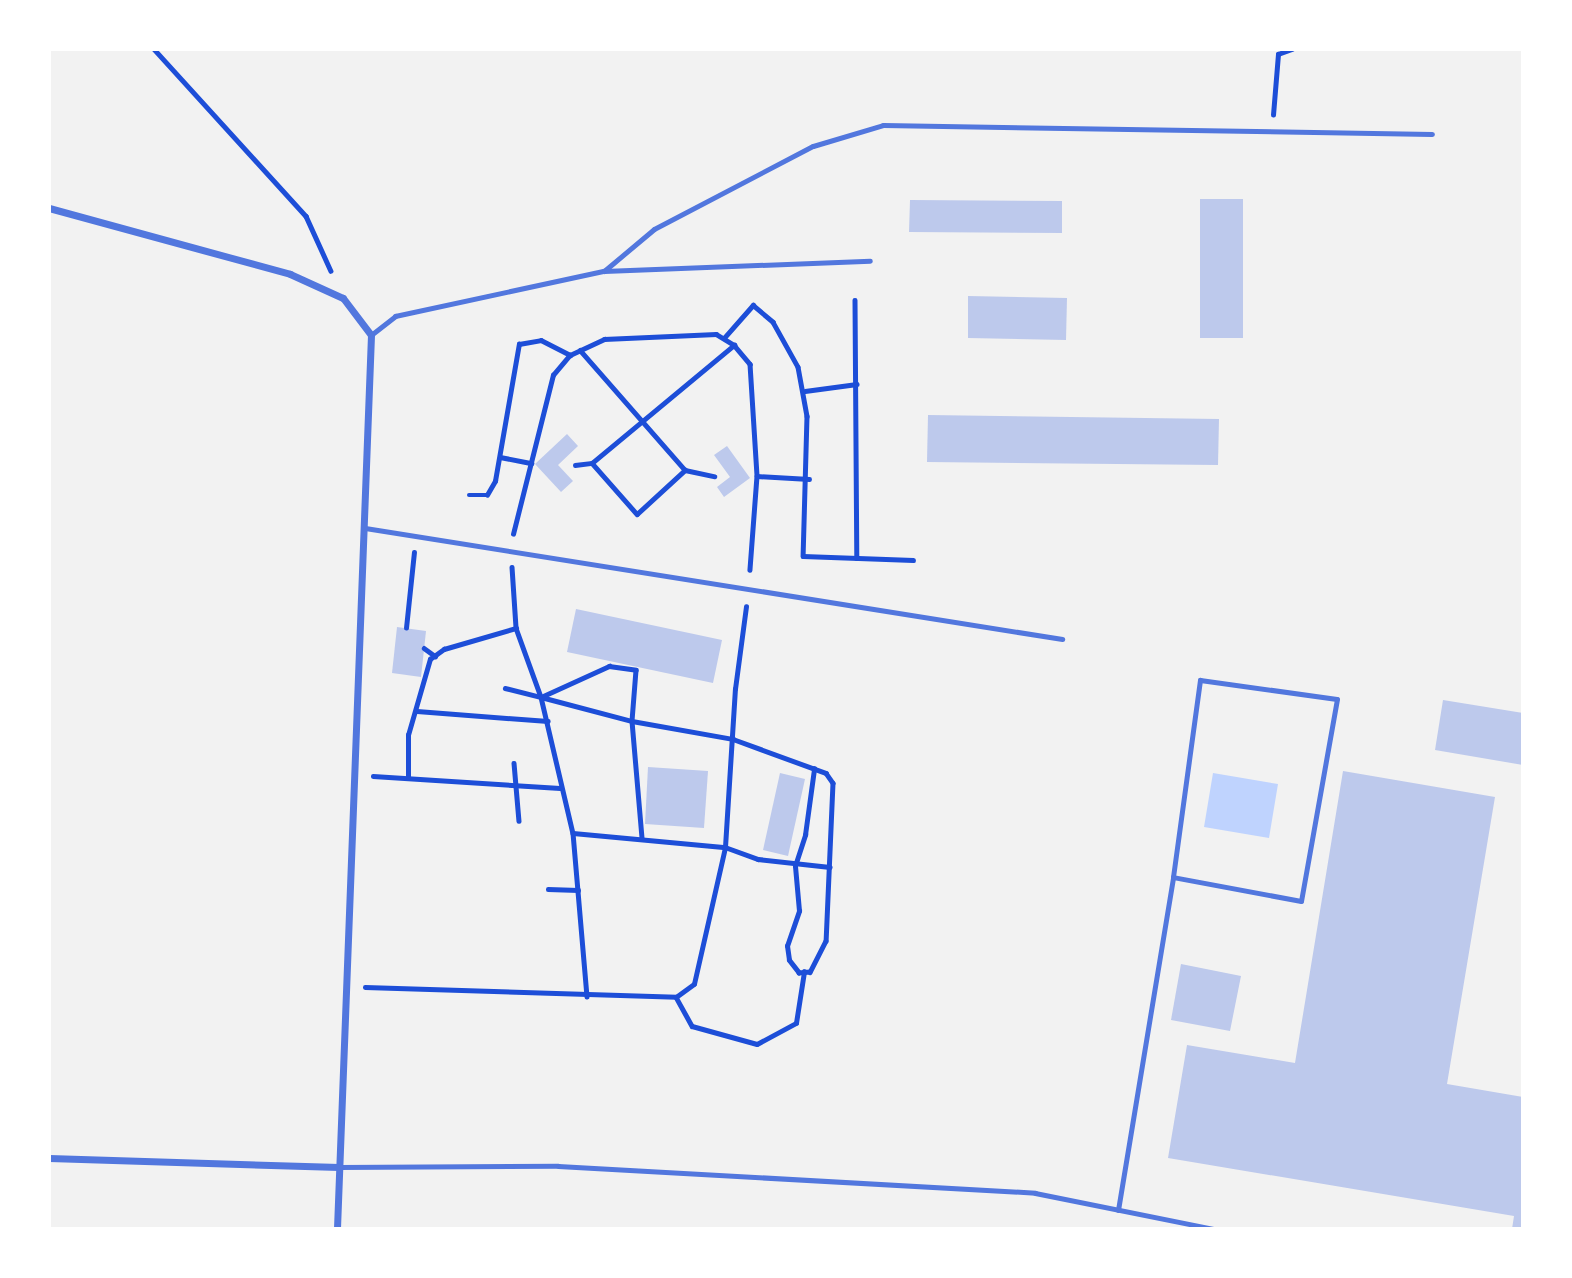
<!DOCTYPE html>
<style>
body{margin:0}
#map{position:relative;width:1572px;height:1278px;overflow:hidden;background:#f2f2f2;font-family:Raleway,sans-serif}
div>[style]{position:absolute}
.water>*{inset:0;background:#bfd3fe}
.building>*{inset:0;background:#bdc9ec}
.path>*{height:4.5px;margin:-2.25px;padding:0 2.25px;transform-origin:2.25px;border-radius:2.25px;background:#1d4ed8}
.service>*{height:5px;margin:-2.5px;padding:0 2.5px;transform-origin:2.5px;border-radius:2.5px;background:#5277de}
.minor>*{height:7px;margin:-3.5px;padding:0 3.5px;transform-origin:3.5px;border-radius:3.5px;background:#5277de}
span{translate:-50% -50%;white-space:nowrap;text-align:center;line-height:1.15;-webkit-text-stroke:7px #fff;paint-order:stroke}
.frame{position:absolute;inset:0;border:51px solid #fff;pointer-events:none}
</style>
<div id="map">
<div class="water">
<i style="clip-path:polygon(1213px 773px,1278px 784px,1269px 838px,1204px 827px)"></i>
</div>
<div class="building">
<i style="clip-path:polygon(1200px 199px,1243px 199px,1243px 338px,1200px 338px)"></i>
<i style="clip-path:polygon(910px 200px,1062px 201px,1062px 233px,909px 232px)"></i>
<i style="clip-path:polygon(968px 296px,1067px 298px,1066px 340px,968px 338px)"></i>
<i style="clip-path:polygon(928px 415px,1219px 419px,1218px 465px,927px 462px)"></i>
<i style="clip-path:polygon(567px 434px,578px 446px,558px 465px,573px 481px,561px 492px,535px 464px)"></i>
<i style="clip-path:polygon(727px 446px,750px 478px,724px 497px,717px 487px,730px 477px,714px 455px)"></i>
<i style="clip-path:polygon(576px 609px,722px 640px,713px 683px,567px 652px)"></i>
<i style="clip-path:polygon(397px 627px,426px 631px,421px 677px,392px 673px)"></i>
<i style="clip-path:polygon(1443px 700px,1523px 713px,1523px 765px,1435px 750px)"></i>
<i style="clip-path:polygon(648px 767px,708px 771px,704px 828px,645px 824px)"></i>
<i style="clip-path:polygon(1343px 771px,1495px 797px,1447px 1084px,1523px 1097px,1523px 1229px,1512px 1229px,1514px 1216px,1168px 1158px,1187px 1045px,1295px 1063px)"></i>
<i style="clip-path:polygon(780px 773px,805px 779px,788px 856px,763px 850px)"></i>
<i style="clip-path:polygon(1181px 964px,1241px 976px,1230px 1031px,1171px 1020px)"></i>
</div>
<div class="path">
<i style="left:154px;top:49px;width:226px;rotate:47.7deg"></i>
<i style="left:306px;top:216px;width:60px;rotate:65.6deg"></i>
<i style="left:1273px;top:115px;width:61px;rotate:-85.3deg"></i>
<i style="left:1278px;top:54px;width:15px;rotate:-20deg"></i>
<i style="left:855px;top:300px;width:258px;rotate:89.6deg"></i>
<i style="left:724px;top:338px;width:44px;rotate:-48.7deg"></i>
<i style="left:753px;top:305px;width:26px;rotate:40deg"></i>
<i style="left:773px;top:322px;width:51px;rotate:60.9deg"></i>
<i style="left:798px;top:367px;width:50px;rotate:79.6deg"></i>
<i style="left:807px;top:416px;width:140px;rotate:91.6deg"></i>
<i style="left:803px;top:556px;width:110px;rotate:2.1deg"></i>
<i style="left:580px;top:350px;width:159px;rotate:48.8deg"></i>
<i style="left:805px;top:391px;width:52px;rotate:-7.7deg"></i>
<i style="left:500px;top:457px;width:32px;rotate:11deg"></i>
<i style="left:592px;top:463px;width:68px;rotate:48.6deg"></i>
<i style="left:637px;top:514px;width:65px;rotate:-42.5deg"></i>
<i style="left:685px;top:470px;width:30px;rotate:12deg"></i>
<i style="left:575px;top:465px;width:17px;rotate:-7deg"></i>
<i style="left:592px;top:463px;width:185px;rotate:-39.7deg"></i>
<i style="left:757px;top:476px;width:52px;rotate:3.3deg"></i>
<i style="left:469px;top:495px;width:18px"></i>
<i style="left:487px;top:495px;width:16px;rotate:-60deg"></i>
<i style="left:495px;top:481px;width:139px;rotate:-80.1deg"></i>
<i style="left:519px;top:344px;width:22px;rotate:-10deg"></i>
<i style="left:541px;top:340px;width:33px;rotate:27deg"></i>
<i style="left:513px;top:534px;width:164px;rotate:-75.9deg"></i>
<i style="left:553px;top:375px;width:26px;rotate:-50deg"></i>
<i style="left:570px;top:355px;width:38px;rotate:-25deg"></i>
<i style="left:604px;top:339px;width:112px;rotate:-2.6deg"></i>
<i style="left:716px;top:334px;width:21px;rotate:31deg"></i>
<i style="left:734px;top:345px;width:25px;rotate:50deg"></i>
<i style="left:750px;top:364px;width:112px;rotate:86.4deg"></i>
<i style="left:757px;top:476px;width:94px;rotate:94.3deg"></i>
<i style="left:512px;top:567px;width:61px;rotate:86.2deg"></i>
<i style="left:516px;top:628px;width:73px;rotate:70.1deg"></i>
<i style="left:541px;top:697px;width:140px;rotate:76.8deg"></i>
<i style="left:573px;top:833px;width:164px;rotate:85.1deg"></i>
<i style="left:406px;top:628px;width:76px;rotate:-84deg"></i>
<i style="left:424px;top:648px;width:14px;rotate:36deg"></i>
<i style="left:505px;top:688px;width:37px;rotate:14deg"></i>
<i style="left:541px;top:697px;width:75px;rotate:-24.5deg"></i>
<i style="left:609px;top:666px;width:27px;rotate:8deg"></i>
<i style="left:636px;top:670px;width:51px;rotate:94.5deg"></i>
<i style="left:632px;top:721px;width:117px;rotate:85.1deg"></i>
<i style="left:541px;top:697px;width:94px;rotate:14.8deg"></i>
<i style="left:632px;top:721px;width:103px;rotate:10.1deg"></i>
<i style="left:733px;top:739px;width:99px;rotate:20.1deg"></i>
<i style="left:826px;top:773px;width:12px;rotate:55deg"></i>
<i style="left:833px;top:783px;width:158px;rotate:92.5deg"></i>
<i style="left:826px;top:941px;width:35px;rotate:117deg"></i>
<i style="left:810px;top:972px;width:11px;rotate:175deg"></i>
<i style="left:799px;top:973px;width:16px;rotate:-128deg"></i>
<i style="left:789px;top:960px;width:14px;rotate:-98deg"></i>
<i style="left:787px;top:946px;width:37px;rotate:-71deg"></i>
<i style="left:799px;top:911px;width:45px;rotate:-95.1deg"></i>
<i style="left:795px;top:866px;width:33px;rotate:-72deg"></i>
<i style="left:805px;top:835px;width:67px;rotate:-82.2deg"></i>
<i style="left:417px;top:711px;width:131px;rotate:4.4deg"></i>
<i style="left:514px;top:763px;width:58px;rotate:85.1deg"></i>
<i style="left:373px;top:776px;width:187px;rotate:3.7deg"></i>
<i style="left:408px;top:777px;width:42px;rotate:-90deg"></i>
<i style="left:408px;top:735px;width:79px;rotate:-73.9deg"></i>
<i style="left:430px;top:659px;width:17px;rotate:-36deg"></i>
<i style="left:444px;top:649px;width:75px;rotate:-16.3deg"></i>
<i style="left:573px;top:833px;width:153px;rotate:5.3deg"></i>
<i style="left:725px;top:847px;width:35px;rotate:20deg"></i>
<i style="left:758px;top:859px;width:72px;rotate:6.3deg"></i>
<i style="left:548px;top:889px;width:30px;rotate:2deg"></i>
<i style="left:365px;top:987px;width:311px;rotate:1.8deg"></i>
<i style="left:676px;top:997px;width:22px;rotate:-36deg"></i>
<i style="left:694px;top:984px;width:140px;rotate:-77.2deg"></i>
<i style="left:725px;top:847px;width:158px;rotate:-86.4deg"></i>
<i style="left:735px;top:689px;width:83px;rotate:-82.4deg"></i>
<i style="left:676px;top:997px;width:33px;rotate:61deg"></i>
<i style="left:692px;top:1026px;width:67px;rotate:15.5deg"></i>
<i style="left:757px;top:1044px;width:44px;rotate:-28.3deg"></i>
<i style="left:796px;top:1023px;width:52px;rotate:-81.1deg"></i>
</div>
<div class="service">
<i style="left:604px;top:271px;width:65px;rotate:-40deg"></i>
<i style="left:654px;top:229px;width:179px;rotate:-27.6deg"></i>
<i style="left:813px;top:146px;width:73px;rotate:-16.7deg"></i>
<i style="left:883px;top:125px;width:549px;rotate:0.94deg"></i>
<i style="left:371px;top:335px;width:31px;rotate:-38deg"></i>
<i style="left:395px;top:316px;width:214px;rotate:-12.2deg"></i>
<i style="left:604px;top:271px;width:266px;rotate:-2.2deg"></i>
<i style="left:365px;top:528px;width:706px;rotate:9.05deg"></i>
<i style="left:339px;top:1167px;width:219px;rotate:-0.3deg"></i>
<i style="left:558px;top:1166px;width:478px;rotate:3.2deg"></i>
<i style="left:1035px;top:1193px;width:183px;rotate:11.4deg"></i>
<i style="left:1118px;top:1210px;width:338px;rotate:-80.6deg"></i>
<i style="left:1173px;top:877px;width:199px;rotate:-82.2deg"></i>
<i style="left:1200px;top:680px;width:138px;rotate:7.9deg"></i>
<i style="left:1337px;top:699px;width:205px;rotate:100.1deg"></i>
<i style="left:1301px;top:901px;width:130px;rotate:-169.4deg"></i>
</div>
<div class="minor">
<i style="left:49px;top:208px;width:250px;rotate:15.3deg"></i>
<i style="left:290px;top:274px;width:58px;rotate:24.4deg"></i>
<i style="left:343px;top:298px;width:46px;rotate:52.9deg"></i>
<i style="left:371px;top:335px;width:895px;rotate:92.18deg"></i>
<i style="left:49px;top:1158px;width:290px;rotate:1.8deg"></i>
</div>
<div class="frame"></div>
</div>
